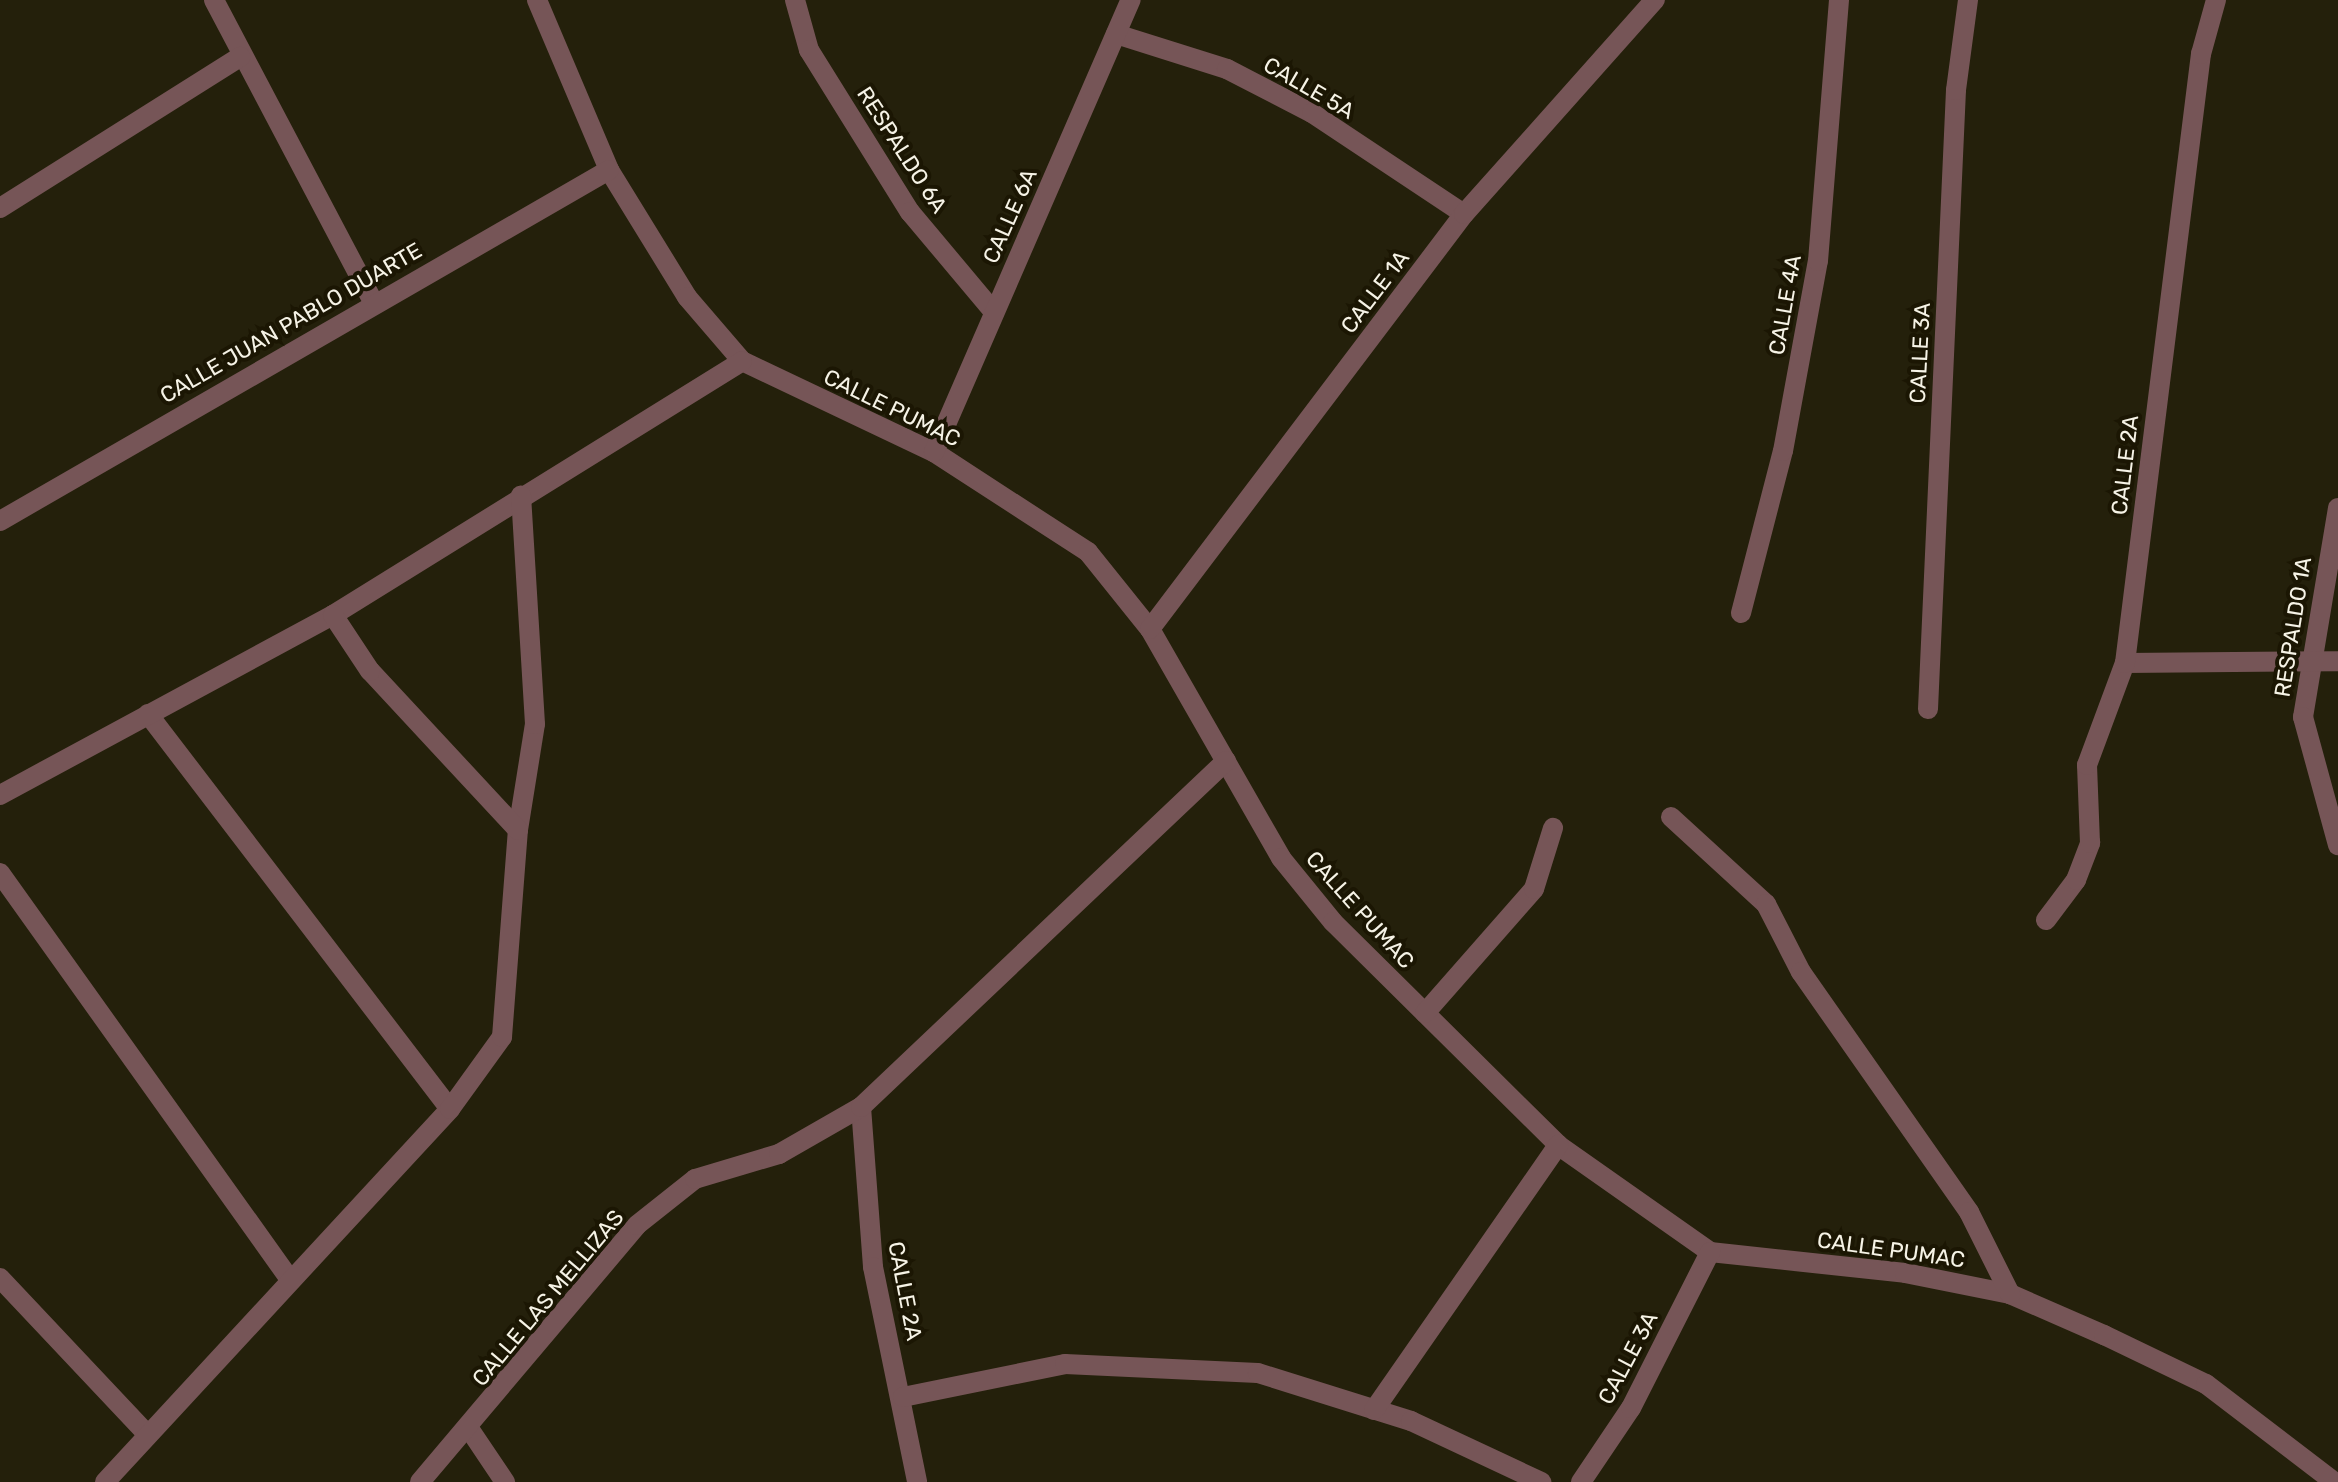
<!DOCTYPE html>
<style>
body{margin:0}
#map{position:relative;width:2338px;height:1482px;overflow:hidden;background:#24200b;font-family:Rubik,sans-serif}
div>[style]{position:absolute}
.street>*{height:20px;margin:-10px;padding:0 10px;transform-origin:10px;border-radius:10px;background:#765557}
span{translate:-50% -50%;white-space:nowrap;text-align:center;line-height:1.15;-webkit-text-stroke:8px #1b1603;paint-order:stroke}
.street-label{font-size:22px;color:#f6f3e6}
</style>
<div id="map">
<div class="street">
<i style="left:214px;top:0;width:340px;rotate:62.2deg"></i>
<i style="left:537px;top:0;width:185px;rotate:67deg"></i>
<i style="left:609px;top:170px;width:149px;rotate:58.4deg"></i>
<i style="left:687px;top:297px;width:84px;rotate:49.3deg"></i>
<i style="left:742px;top:361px;width:212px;rotate:25.4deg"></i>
<i style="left:934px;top:452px;width:184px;rotate:33deg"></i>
<i style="left:1088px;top:552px;width:99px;rotate:51.2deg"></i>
<i style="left:1150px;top:629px;width:264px;rotate:60.2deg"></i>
<i style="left:1281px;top:858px;width:82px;rotate:50.9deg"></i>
<i style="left:1333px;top:922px;width:317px;rotate:44.7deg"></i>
<i style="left:1558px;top:1145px;width:186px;rotate:35.1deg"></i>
<i style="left:1710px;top:1252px;width:196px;rotate:6.1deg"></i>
<i style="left:1905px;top:1273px;width:107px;rotate:11.3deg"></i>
<i style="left:2010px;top:1294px;width:103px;rotate:23.6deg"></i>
<i style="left:2104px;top:1335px;width:113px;rotate:25.7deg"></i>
<i style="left:2206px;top:1384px;width:161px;rotate:37.4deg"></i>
<i style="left:795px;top:0;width:52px;rotate:74.4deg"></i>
<i style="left:809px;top:50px;width:191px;rotate:58.1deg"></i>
<i style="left:910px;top:212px;width:131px;rotate:50deg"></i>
<i style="left:1116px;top:34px;width:116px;rotate:17.5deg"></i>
<i style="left:1227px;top:69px;width:96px;rotate:27.4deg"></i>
<i style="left:1312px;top:113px;width:182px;rotate:33.6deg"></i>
<i style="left:0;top:208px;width:284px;rotate:-32.2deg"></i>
<i style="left:934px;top:452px;width:493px;rotate:-66.5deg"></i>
<i style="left:2338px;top:508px;width:212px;rotate:99.5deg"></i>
<i style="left:2303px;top:717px;width:133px;rotate:74.7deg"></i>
<i style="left:0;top:521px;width:703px;rotate:-29.96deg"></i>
<i style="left:1741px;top:613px;width:167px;rotate:-75.5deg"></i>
<i style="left:1783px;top:451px;width:193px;rotate:-79.6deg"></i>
<i style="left:1818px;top:261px;width:262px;rotate:-85.4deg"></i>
<i style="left:1150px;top:629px;width:520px;rotate:-52.89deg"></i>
<i style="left:1464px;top:214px;width:287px;rotate:-48.3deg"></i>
<i style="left:2125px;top:663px;width:213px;rotate:-0.5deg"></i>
<i style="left:1928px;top:709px;width:620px;rotate:-87.41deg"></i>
<i style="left:1956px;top:90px;width:91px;rotate:-82.4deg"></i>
<i style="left:148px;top:714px;width:497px;rotate:52.6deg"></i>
<i style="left:0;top:795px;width:379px;rotate:-28.4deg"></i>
<i style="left:333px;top:615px;width:481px;rotate:-31.8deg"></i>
<i style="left:1671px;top:817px;width:129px;rotate:42.5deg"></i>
<i style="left:1766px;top:904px;width:76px;rotate:62.8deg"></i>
<i style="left:1801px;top:972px;width:293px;rotate:55deg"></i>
<i style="left:1969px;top:1212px;width:92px;rotate:63.4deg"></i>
<i style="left:518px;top:830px;width:107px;rotate:-80.9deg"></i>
<i style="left:535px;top:724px;width:229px;rotate:-93.5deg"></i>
<i style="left:0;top:873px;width:499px;rotate:54.5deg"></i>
<i style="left:2046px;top:920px;width:50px;rotate:-53.1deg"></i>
<i style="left:2076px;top:880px;width:40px;rotate:-69deg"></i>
<i style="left:2090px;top:843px;width:78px;rotate:-92.2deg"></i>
<i style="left:2087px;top:765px;width:109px;rotate:-69.6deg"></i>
<i style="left:2125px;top:663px;width:614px;rotate:-82.89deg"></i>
<i style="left:2201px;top:54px;width:56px;rotate:-74.5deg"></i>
<i style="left:1425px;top:1013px;width:165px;rotate:-48.7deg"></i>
<i style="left:1534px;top:889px;width:64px;rotate:-72.7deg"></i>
<i style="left:861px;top:1107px;width:160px;rotate:85.7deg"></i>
<i style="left:873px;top:1267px;width:219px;rotate:78.4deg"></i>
<i style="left:0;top:1278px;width:214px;rotate:46.7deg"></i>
<i style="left:903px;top:1397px;width:165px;rotate:-11.5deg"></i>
<i style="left:1065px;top:1364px;width:193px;rotate:2.7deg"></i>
<i style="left:1258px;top:1373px;width:160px;rotate:17.4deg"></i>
<i style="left:1411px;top:1421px;width:144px;rotate:25.1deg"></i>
<i style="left:1374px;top:1410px;width:323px;rotate:-55.2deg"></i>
<i style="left:470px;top:1430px;width:63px;rotate:56.1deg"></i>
<i style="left:105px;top:1482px;width:508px;rotate:-47.23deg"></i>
<i style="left:450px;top:1109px;width:89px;rotate:-54.2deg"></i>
<i style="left:502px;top:1037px;width:208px;rotate:-85.6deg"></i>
<i style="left:518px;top:830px;width:217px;rotate:-132.9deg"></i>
<i style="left:370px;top:671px;width:67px;rotate:-123.5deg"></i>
<i style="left:420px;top:1482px;width:336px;rotate:-49.8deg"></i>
<i style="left:637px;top:1225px;width:74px;rotate:-38.4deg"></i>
<i style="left:695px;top:1179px;width:88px;rotate:-16.6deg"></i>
<i style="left:779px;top:1154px;width:95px;rotate:-29.8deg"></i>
<i style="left:861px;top:1107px;width:503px;rotate:-43.47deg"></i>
<i style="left:1581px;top:1482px;width:89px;rotate:-56deg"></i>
<i style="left:1631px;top:1408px;width:175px;rotate:-63.1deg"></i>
</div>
<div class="street-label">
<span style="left:1309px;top:88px;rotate:30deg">CALLE 5A</span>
<span style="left:902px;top:150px;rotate:57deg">RESPALDO 6A</span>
<span style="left:1010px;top:216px;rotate:-66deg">CALLE 6A</span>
<span style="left:1375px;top:292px;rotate:-53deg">CALLE 1A</span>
<span style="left:1785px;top:305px;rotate:-80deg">CALLE 4A</span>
<span style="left:291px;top:323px;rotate:-30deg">CALLE JUAN PABLO DUARTE</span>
<span style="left:1920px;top:353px;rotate:-87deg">CALLE 3A</span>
<span style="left:892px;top:408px;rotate:26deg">CALLE PUMAC</span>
<span style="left:2125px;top:465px;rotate:-83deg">CALLE 2A</span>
<span style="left:2293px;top:627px;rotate:-81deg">RESPALDO 1A</span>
<span style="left:1360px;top:910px;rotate:48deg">CALLE PUMAC</span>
<span style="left:1891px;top:1250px;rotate:8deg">CALLE PUMAC</span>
<span style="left:905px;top:1291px;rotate:79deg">CALLE 2A</span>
<span style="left:548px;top:1298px;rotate:-50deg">CALLE LAS MELLIZAS</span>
<span style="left:1628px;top:1358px;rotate:-62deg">CALLE 3A</span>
</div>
</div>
